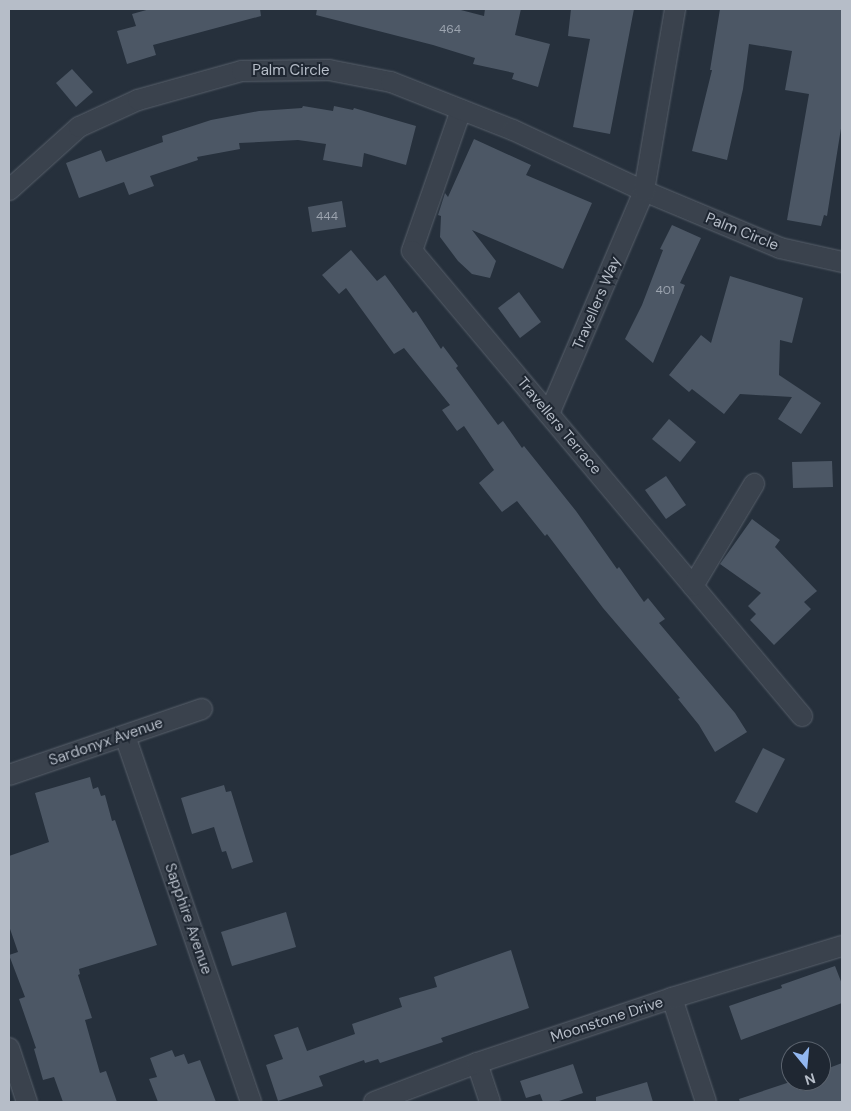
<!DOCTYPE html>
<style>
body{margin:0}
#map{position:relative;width:851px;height:1111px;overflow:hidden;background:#26303c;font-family:"DM Sans",sans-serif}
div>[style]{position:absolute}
.building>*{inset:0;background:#4c5765}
.roads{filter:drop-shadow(0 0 1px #58606b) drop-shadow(0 0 1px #58606b)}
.minor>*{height:20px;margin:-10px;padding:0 10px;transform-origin:10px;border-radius:10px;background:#3a424d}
span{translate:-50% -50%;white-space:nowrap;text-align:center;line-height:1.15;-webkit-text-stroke:4px #1f2732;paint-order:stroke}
.number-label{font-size:12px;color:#9ca4af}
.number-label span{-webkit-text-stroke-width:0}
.street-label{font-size:15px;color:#b6bdc8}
.frame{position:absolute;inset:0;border:10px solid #b6bdc8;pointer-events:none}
.north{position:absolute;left:781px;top:1041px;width:50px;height:50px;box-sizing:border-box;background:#1f2732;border:1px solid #5b636e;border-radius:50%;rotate:163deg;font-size:14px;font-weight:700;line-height:20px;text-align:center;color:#b6bdc8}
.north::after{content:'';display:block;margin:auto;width:18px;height:22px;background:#92b7f0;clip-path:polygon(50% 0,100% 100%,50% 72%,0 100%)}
</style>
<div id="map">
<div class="building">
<i style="clip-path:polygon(150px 9px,260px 9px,261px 16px,153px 45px,156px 55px,127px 64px,117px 31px,136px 26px,132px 14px)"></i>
<i style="clip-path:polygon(317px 9px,457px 9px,484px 16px,485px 9px,521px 9px,515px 35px,550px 44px,538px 87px,512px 79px,514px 73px,473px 64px,475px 58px,433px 45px,316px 15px)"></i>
<i style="clip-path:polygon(571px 9px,634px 9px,610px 134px,573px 127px,590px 39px,568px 36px)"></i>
<i style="clip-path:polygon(720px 9px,842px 9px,842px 122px,827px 216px,824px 215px,821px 226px,787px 220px,809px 94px,785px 90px,792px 51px,749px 44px,743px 89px,727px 160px,692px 151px,712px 70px,710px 70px)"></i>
<i style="clip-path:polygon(72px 69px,93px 92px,76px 107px,56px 83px)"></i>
<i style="clip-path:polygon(303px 106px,333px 111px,334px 106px,353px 110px,354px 108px,416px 126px,406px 165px,364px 153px,362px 167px,323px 160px,326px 144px,298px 140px,239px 143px,240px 149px,197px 157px,198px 160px,150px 176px,154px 186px,129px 195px,124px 182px,79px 198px,66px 163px,101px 150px,106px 162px,163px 142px,162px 136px,211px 120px,259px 111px,302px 108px)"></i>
<i style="clip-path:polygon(474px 139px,531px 165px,526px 175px,592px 203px,563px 269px,472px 230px,496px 261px,490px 278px,472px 274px,458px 261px,440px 237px,441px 216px,438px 215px,445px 193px,448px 197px)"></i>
<i style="clip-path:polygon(342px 201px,346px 227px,312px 232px,308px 207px)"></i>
<i style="clip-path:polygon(672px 225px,701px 238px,680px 283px,685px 285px,653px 363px,625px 339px,642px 305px,663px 250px,660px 249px)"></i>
<i style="clip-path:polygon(351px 250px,377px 281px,385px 275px,413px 313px,416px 311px,441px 349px,443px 346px,458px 366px,456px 368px,498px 425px,503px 421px,522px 448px,524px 446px,576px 511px,617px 569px,619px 567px,644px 602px,648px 598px,665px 619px,659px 623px,735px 713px,747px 732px,715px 752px,699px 725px,678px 699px,680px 698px,603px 608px,547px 534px,545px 536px,517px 501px,502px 512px,479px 483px,494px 470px,464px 426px,457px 431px,442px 410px,450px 405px,404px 348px,394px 354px,346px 288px,339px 294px,322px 275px)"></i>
<i style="clip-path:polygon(730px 276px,803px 298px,792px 343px,780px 340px,779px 375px,821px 403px,801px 434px,778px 419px,792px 397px,740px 394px,724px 414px,692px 389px,689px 392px,669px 375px,701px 335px,711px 343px)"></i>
<i style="clip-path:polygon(519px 292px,541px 322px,520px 338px,498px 308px)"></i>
<i style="clip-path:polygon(669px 419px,696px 442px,680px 462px,652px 439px)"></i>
<i style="clip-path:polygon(832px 461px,833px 487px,793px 488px,792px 462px)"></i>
<i style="clip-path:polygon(666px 476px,686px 505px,666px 519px,645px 490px)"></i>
<i style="clip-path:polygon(752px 519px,780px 540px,775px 547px,817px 591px,804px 602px,811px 609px,774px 645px,750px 620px,756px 614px,748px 606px,761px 593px,720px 564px)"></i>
<i style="clip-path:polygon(763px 748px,785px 759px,757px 813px,735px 802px)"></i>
<i style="clip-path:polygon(90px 777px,93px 789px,98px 787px,101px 796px,105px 795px,112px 821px,115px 820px,157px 945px,79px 969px,80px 974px,78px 975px,92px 1018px,85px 1020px,100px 1073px,106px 1071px,117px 1102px,63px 1102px,54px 1077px,43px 1080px,34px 1049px,36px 1048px,19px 999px,25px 997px,9px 955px,18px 952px,9px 926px,9px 856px,49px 842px,35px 793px)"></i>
<i style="clip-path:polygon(224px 785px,226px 792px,231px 791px,253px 862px,232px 869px,226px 851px,222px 852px,214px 827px,192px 834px,181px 798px)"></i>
<i style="clip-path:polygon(286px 912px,296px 947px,232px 966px,221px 932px)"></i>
<i style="clip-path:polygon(511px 950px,529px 1008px,441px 1038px,443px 1042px,380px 1063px,378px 1059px,365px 1063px,364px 1060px,319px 1076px,323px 1086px,278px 1101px,266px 1065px,283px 1059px,274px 1035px,298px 1027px,307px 1051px,355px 1034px,352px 1024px,402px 1007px,399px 998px,437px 987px,434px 977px)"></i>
<i style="clip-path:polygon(835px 966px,842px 984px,842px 1003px,741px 1040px,729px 1006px,782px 988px,781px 985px)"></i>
<i style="clip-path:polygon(172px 1050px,175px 1057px,184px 1054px,188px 1064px,200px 1060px,216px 1102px,158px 1102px,149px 1079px,157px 1077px,150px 1058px)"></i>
<i style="clip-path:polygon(842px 1063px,842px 1102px,740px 1102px,739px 1099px,793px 1081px,821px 1081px,821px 1071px)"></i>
<i style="clip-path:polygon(573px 1064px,583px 1093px,556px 1102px,543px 1102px,540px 1094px,526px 1098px,520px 1081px)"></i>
<i style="clip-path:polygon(647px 1082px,653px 1102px,596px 1102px,596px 1097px)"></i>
</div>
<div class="roads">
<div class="minor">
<i style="left:461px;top:110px;width:149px;rotate:109.2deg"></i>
<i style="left:412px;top:251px;width:607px;rotate:50.01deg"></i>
<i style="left:9px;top:190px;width:94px;rotate:-42deg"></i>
<i style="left:79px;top:127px;width:65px;rotate:-24.6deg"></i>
<i style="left:138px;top:100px;width:108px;rotate:-15.6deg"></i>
<i style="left:242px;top:71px;width:87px;rotate:-0.7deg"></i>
<i style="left:329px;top:70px;width:63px;rotate:11deg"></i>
<i style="left:391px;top:82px;width:131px;rotate:21.5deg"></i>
<i style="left:513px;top:130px;width:145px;rotate:25deg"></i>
<i style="left:644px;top:191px;width:147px;rotate:22.7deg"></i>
<i style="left:780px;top:248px;width:64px;rotate:12.7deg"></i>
<i style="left:549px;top:414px;width:242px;rotate:-66.9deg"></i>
<i style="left:644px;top:191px;width:185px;rotate:-80.3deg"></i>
<i style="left:693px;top:586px;width:119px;rotate:-59.1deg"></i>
<i style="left:125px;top:736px;width:387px;rotate:71deg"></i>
<i style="left:9px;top:775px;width:204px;rotate:-18.9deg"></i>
<i style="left:672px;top:998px;width:109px;rotate:71.9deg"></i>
<i style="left:9px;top:1048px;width:57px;rotate:71.6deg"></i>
<i style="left:477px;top:1063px;width:41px;rotate:71.6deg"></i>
<i style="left:374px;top:1102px;width:110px;rotate:-20.7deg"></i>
<i style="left:477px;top:1063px;width:206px;rotate:-18.4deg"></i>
<i style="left:672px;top:998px;width:178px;rotate:-17deg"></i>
</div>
</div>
<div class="number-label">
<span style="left:450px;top:30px">464</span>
<span style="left:327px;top:217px">444</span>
<span style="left:665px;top:291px">401</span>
</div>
<div class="street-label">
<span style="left:291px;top:71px">Palm Circle</span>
<span style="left:742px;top:232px;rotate:22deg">Palm Circle</span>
<span style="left:597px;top:303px;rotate:-67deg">Travellers Way</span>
<span style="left:559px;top:426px;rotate:50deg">Travellers Terrace</span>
<span style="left:106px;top:742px;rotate:-19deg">Sardonyx Avenue</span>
<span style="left:188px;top:919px;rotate:71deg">Sapphire Avenue</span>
<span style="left:607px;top:1020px;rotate:-18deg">Moonstone Drive</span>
</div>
<div class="frame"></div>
<div class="north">N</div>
</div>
